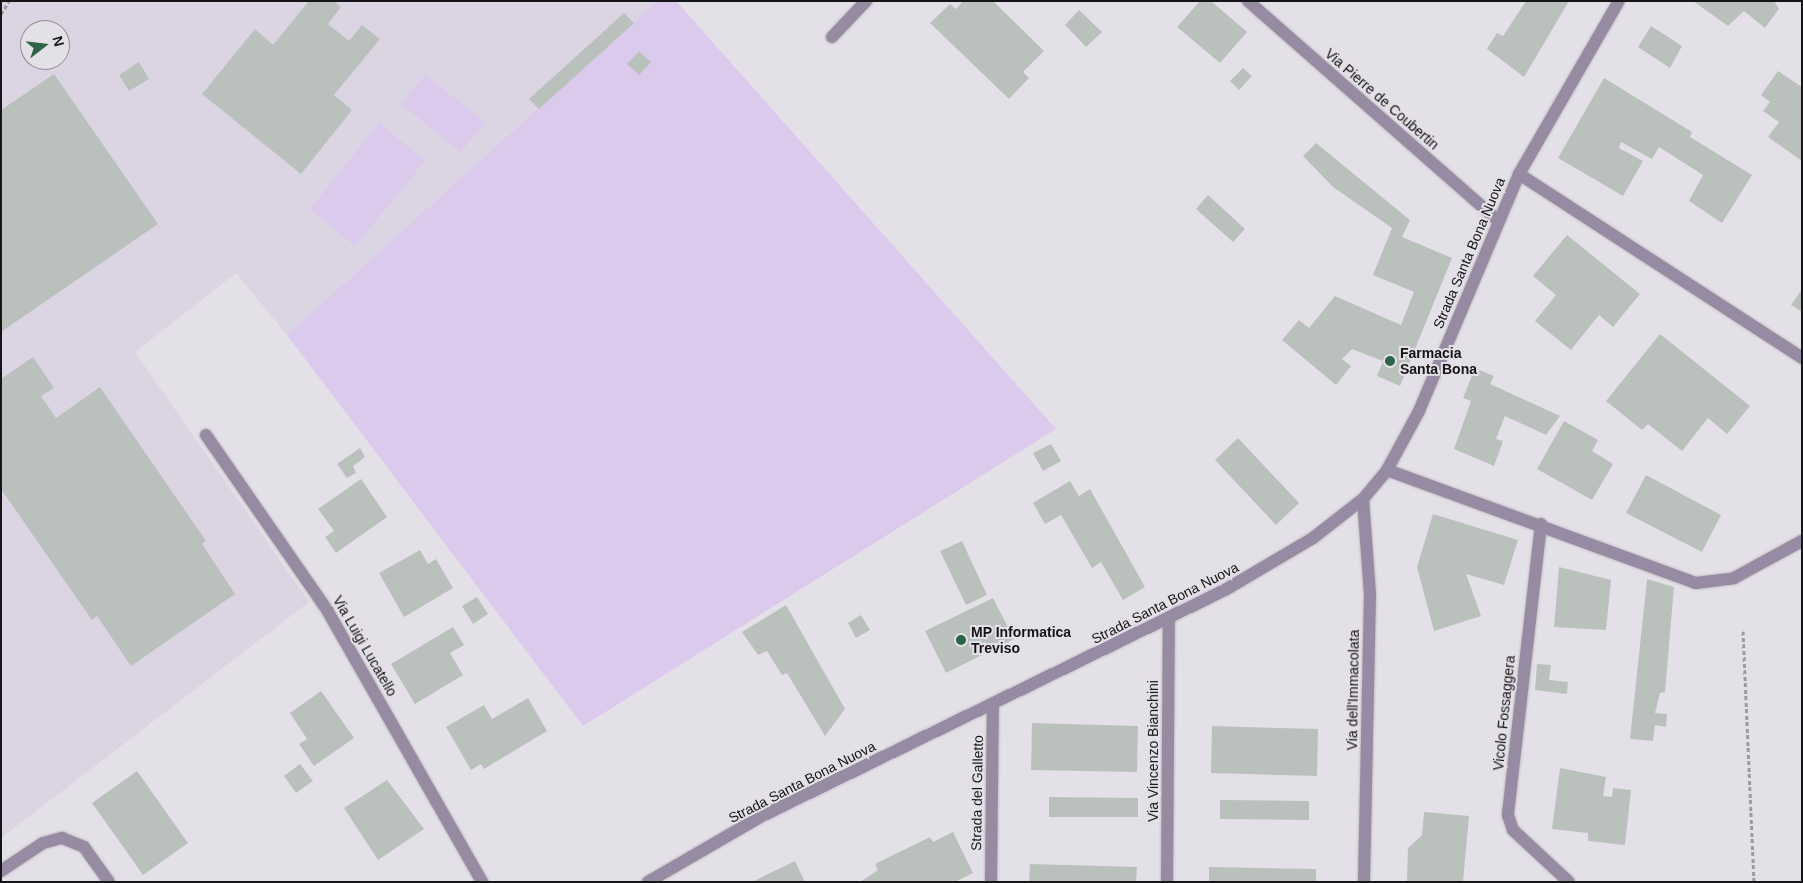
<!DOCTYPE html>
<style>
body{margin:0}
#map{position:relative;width:1803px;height:883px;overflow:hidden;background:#e4e0e7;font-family:Helvetica,sans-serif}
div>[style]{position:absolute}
.built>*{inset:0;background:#dbd4e2}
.green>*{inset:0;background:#dbcaec}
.building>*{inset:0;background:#bac1bd}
.path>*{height:3px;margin-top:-1.5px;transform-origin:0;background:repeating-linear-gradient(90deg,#9e9ba0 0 4px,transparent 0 6.5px)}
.roads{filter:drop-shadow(0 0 1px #bfbbc1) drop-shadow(0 0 1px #bfbbc1)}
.minor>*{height:12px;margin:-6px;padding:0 6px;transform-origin:6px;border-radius:6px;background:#968ba2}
.dots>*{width:14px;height:14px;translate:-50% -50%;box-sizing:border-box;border:2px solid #e4e0e7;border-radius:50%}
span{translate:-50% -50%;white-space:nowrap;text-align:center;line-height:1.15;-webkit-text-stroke:4px #e4e0e7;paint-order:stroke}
.street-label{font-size:14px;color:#151416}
.poi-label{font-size:14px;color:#151416;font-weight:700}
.left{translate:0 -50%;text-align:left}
.frame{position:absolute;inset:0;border:2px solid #151416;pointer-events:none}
.north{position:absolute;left:20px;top:20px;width:50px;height:50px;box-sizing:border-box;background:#e4e0e7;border:1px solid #918e93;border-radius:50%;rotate:74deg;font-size:14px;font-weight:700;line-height:20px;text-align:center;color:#151416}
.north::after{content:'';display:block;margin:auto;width:18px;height:22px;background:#2f6348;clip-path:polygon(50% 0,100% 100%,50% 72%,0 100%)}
</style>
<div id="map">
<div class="built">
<i style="clip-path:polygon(evenodd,1px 1px,657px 1px,287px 335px,236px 273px,135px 352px,309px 602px,1px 838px,1px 1px,30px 30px,60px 30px,60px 60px,30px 60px,30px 30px)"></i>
</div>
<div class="green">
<i style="clip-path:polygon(657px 1px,676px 1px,1056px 429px,583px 726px,287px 335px)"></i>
<i style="clip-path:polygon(425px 75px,485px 122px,461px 152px,401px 104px)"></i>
<i style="clip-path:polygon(379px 123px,425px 161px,355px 246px,310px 209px)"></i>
</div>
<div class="building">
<i style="clip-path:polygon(309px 1px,334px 1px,341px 7px,328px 24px,349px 41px,362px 25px,380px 39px,334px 95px,352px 110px,301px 174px,202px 94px,255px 29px,273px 45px)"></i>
<i style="clip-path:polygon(963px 1px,993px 1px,1044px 51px,1023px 72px,1029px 78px,1009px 99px,930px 23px,950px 4px,956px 9px)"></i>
<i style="clip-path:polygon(1200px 1px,1211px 1px,1247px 32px,1220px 63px,1177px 27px)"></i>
<i style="clip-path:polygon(1526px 1px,1569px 1px,1524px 77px,1487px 49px,1497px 33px,1503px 36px)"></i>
<i style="clip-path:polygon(1693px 1px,1774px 1px,1779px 9px,1765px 28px,1744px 11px,1728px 26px)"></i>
<i style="clip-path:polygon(1079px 10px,1102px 32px,1086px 47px,1065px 25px)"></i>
<i style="clip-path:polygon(624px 13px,634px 23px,539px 109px,529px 99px)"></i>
<i style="clip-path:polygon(1651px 26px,1682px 46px,1670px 68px,1638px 47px)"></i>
<i style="clip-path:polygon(639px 51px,651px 62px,639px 75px,627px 64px)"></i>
<i style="clip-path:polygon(139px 62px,149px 79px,129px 91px,119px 75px)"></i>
<i style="clip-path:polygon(1243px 68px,1252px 76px,1239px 90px,1230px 81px)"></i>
<i style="clip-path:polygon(1778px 71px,1802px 87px,1802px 161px,1768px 137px,1779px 122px,1763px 111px,1770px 102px,1761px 95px)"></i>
<i style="clip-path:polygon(54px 74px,158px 224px,1px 332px,1px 110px)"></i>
<i style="clip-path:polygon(1604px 78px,1692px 132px,1690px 137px,1752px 175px,1722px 223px,1689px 201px,1703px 175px,1659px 147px,1652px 159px,1621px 142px,1619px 148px,1643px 161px,1623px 196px,1558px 158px)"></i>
<i style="clip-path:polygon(1316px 143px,1410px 220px,1402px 237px,1452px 258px,1400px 386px,1377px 376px,1383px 361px,1352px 349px,1342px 359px,1351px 366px,1336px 385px,1282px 340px,1299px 320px,1309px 328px,1335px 296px,1401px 325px,1414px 292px,1373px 275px,1392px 228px,1333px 187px,1303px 156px)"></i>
<i style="clip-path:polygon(1208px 195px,1245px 229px,1233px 242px,1196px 209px)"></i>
<i style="clip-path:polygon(1567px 235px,1640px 294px,1613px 327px,1599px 315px,1571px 350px,1535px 321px,1556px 295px,1533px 276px)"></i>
<i style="clip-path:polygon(1802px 289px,1802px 312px,1791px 305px)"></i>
<i style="clip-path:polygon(1660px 334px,1750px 406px,1727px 434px,1708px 418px,1682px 451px,1648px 424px,1642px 430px,1606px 401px)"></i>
<i style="clip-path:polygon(33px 357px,54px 388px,41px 396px,56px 418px,100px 387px,206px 541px,202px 544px,235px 594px,131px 666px,97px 616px,92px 620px,1px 489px,1px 379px)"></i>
<i style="clip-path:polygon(1475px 368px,1494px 376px,1490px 384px,1560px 416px,1546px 435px,1505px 416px,1496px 439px,1503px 441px,1494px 466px,1454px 449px,1471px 401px,1463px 398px)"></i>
<i style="clip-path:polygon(1564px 421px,1598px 440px,1592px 451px,1613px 464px,1592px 500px,1537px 469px)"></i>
<i style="clip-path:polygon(1238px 438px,1299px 503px,1276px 525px,1215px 460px)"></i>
<i style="clip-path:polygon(1051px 444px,1061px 461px,1043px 471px,1033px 453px)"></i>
<i style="clip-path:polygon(360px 448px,365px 457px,353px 466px,356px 473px,347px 478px,337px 464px)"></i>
<i style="clip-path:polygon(1646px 475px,1721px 515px,1702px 552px,1626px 513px)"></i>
<i style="clip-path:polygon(361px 479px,387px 517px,336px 553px,325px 537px,334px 531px,318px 509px)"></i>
<i style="clip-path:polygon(1070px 481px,1079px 496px,1090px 489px,1145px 587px,1123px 600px,1101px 562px,1092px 568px,1061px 515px,1045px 524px,1033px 503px)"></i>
<i style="clip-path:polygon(1433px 514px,1518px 540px,1504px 585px,1466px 574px,1481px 616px,1434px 631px,1417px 567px)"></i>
<i style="clip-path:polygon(962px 541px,987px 595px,966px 605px,940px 551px)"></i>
<i style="clip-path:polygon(420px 550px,428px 564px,436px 559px,453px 588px,404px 617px,379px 573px)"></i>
<i style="clip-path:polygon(1559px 567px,1611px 580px,1606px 630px,1554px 627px)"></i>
<i style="clip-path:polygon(1647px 579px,1674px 587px,1665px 692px,1660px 693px,1655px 713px,1667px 714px,1666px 727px,1655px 725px,1653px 741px,1630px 739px)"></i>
<i style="clip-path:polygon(477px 597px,488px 614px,473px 624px,462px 606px)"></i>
<i style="clip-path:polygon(993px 598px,1014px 639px,946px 673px,925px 631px)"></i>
<i style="clip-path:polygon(786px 605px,845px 709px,825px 736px,787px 673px,782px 675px,767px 651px,758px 655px,742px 632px)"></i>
<i style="clip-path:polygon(861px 615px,870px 630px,856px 638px,848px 623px)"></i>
<i style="clip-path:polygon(453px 627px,464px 645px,450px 653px,463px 675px,415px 704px,391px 664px)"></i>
<i style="clip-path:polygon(1537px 664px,1551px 665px,1549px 680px,1568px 682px,1567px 694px,1535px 690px)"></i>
<i style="clip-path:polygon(321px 691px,354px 738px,314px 766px,299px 744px,307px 739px,290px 713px)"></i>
<i style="clip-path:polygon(528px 698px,547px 731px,484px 769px,481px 764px,471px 770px,446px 727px,484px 705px,492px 719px)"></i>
<i style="clip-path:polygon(1032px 723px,1138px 726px,1137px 772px,1031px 770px)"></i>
<i style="clip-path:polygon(1212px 726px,1318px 729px,1317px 776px,1211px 773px)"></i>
<i style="clip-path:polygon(300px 764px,313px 781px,296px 793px,284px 776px)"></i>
<i style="clip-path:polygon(1560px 768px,1606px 777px,1603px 796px,1612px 797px,1613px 788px,1631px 790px,1625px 845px,1588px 841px,1588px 833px,1552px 829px)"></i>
<i style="clip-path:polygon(137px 771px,188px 843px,143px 875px,92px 803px)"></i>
<i style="clip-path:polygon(387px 780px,424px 829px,378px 860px,344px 808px)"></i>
<i style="clip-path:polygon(1049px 797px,1138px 798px,1138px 817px,1049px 817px)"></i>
<i style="clip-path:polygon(1220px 800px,1309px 801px,1309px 820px,1220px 819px)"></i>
<i style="clip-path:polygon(1424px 812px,1469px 816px,1463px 882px,1407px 882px,1408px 848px,1422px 835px)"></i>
<i style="clip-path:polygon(953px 832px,973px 873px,955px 882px,860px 882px,878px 870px,875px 864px,930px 837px,933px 842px)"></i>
<i style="clip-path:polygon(795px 861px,805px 882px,752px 882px)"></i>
<i style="clip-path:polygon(1030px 864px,1137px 867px,1136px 882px,1029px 882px)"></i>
<i style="clip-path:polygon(1209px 867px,1316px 869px,1316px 882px,1209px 882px)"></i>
</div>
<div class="path">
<i style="left:1px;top:14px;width:15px;rotate:-58deg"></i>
<i style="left:1743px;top:631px;width:251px;rotate:87.5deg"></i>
</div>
<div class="roads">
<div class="minor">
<i style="left:1248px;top:1px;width:332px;rotate:41.3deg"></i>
<i style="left:832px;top:37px;width:50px;rotate:-46.6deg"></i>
<i style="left:1519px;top:174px;width:338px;rotate:33deg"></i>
<i style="left:206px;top:435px;width:213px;rotate:55.3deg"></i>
<i style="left:327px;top:610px;width:313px;rotate:60.3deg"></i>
<i style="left:1387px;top:470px;width:329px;rotate:20.1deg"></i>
<i style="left:1696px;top:583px;width:38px;rotate:-7deg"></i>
<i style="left:1734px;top:578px;width:77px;rotate:-28.6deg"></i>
<i style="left:1363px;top:499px;width:95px;rotate:85.8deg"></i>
<i style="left:1370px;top:594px;width:288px;rotate:91.2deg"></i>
<i style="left:1541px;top:524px;width:293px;rotate:96.5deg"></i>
<i style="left:1508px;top:815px;width:16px;rotate:72deg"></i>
<i style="left:1513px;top:830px;width:76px;rotate:42.9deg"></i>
<i style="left:1px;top:871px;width:50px;rotate:-33.7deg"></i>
<i style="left:43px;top:843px;width:20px;rotate:-15deg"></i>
<i style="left:62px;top:838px;width:24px;rotate:22deg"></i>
<i style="left:84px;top:847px;width:43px;rotate:54.5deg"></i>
<i style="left:648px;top:882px;width:129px;rotate:-30.1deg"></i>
<i style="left:760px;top:817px;width:517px;rotate:-26.02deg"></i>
<i style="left:1225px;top:590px;width:102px;rotate:-30.6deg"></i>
<i style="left:1313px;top:538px;width:63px;rotate:-38deg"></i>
<i style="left:1363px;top:499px;width:38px;rotate:-50deg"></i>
<i style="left:1387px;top:470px;width:67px;rotate:-61.5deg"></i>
<i style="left:1419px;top:411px;width:257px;rotate:-67.1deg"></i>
<i style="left:1519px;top:174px;width:200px;rotate:-60deg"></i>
<i style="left:991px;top:882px;width:178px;rotate:-89.4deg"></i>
<i style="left:1167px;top:882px;width:262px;rotate:-89.6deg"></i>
</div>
</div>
<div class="dots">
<i style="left:1390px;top:361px;background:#2f6348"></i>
<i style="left:961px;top:640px;background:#2f6348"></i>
</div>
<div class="street-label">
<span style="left:1382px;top:99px;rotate:41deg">Via Pierre de Coubertin</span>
<span style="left:1469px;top:253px;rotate:-67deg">Strada Santa Bona Nuova</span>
<span style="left:1165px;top:603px;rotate:-27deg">Strada Santa Bona Nuova</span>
<span style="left:365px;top:646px;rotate:60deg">Via Luigi Lucatello</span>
<span style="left:1353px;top:690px;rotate:-89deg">Via dell'Immacolata</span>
<span style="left:1504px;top:713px;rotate:-84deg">Vicolo Fossaggera</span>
<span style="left:1153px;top:751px;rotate:-90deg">Via Vincenzo Bianchini</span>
<span style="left:802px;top:782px;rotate:-27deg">Strada Santa Bona Nuova</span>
<span style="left:977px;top:793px;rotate:-89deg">Strada del Galletto</span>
</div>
<div class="poi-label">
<span class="left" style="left:1400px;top:361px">Farmacia<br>Santa Bona</span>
<span class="left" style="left:971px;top:640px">MP Informatica<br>Treviso</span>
</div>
<div class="frame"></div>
<div class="north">N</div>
</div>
